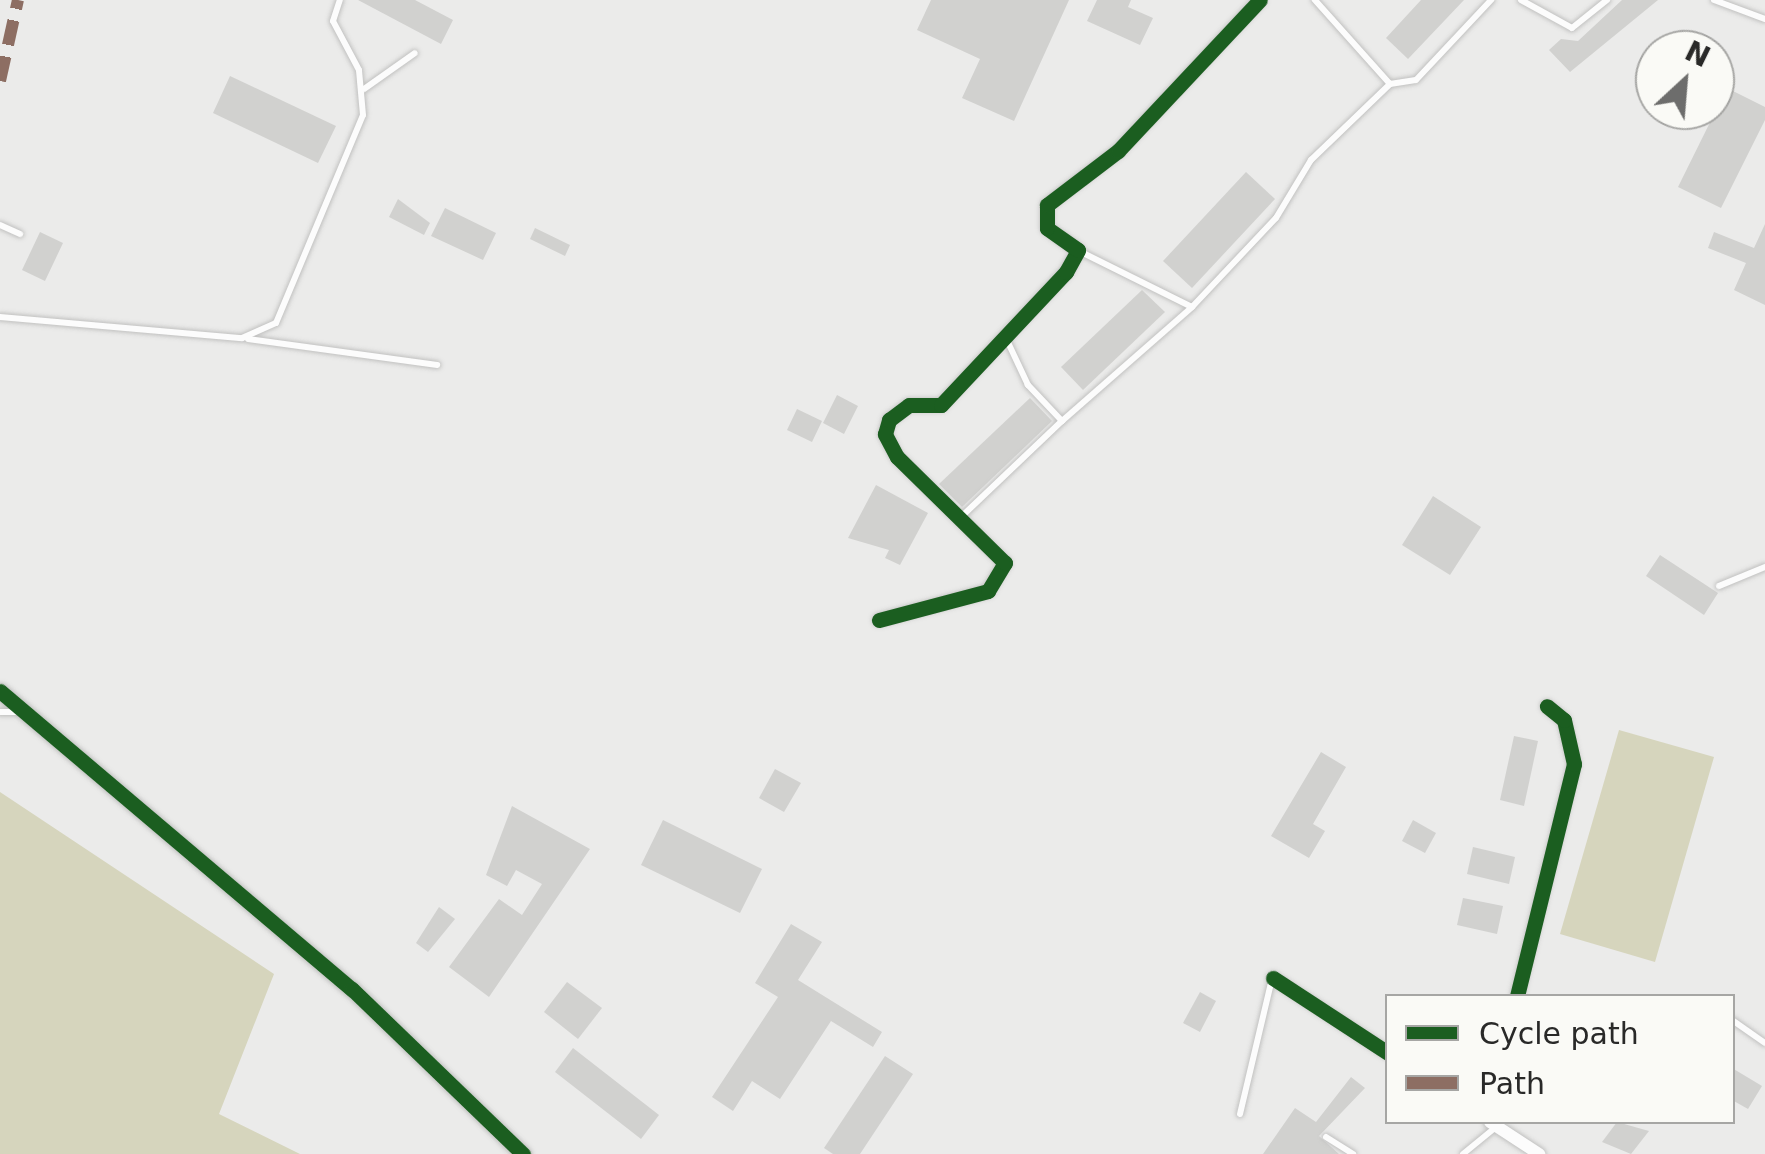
<!DOCTYPE html>
<style>
body{margin:0}
#map{position:relative;width:1765px;height:1154px;overflow:hidden;background:#ebebea;font-family:"DejaVu Sans",sans-serif}
div>[style]{position:absolute}
.green>*{inset:0;background:#d6d5bd}
.building>*{inset:0;background:#d1d1cf}
.roads{filter:drop-shadow(0 0 2px #c1c1c0) drop-shadow(0 0 2px #c1c1c0)}
.service>*{height:6px;margin:-3px;padding:0 3px;transform-origin:3px;border-radius:3px;background:#fcfcfc}
.minor>*{height:12px;margin:-6px;padding:0 6px;transform-origin:6px;border-radius:6px;background:#fcfcfc}
.tertiary>*{height:15px;margin:-7.5px;padding:0 7.5px;transform-origin:7.5px;border-radius:7.5px;background:#fcfcfc}
.quiet>*{height:12px;margin-top:-6px;transform-origin:0;background:repeating-linear-gradient(90deg,#8d6e63 0 25px,transparent 0 37px)}
.cycleway>*{height:15px;margin:-7.5px;padding:0 7.5px;transform-origin:7.5px;border-radius:7.5px;background:#1b5e20}
span{translate:-50% -50%;white-space:nowrap;text-align:center;line-height:1.15;-webkit-text-stroke:9px #fafaf6;paint-order:stroke}
.legend{position:absolute;left:1385px;top:994px;width:350px;height:130px;box-sizing:border-box;background:#fafaf6;border:2px solid #a6a6a4;margin:0;padding:12px 18px;list-style:none;font-size:30px;color:#292928}
.legend li{display:flex;align-items:center;gap:20px;height:50px}
.legend b{width:50px;border:2px solid #a6a6a4}
.north{position:absolute;left:1635px;top:30px;width:100px;height:100px;box-sizing:border-box;background:#fafaf6;border:2px solid #a6a6a4;border-radius:50%;rotate:26deg;font-size:28px;font-weight:700;line-height:40px;text-align:center;color:#292928}
.north::after{content:'';display:block;margin:auto;width:35px;height:45px;background:#6d6d6c;clip-path:polygon(50% 0,100% 100%,50% 72%,0 100%)}
</style>
<div id="map">
<div class="green">
<i style="clip-path:polygon(1619px 730px,1714px 757px,1655px 962px,1560px 934px)"></i>
<i style="clip-path:polygon(0 792px,274px 974px,219px 1114px,300px 1154px,0 1154px)"></i>
</div>
<div class="building">
<i style="clip-path:polygon(358px 0,415px 0,453px 20px,441px 44px)"></i>
<i style="clip-path:polygon(931px 0,1069px 0,1014px 121px,962px 98px,980px 59px,917px 30px)"></i>
<i style="clip-path:polygon(1097px 0,1131px 0,1128px 7px,1153px 18px,1140px 45px,1087px 21px)"></i>
<i style="clip-path:polygon(1421px 0,1464px 0,1408px 59px,1386px 38px)"></i>
<i style="clip-path:polygon(1622px 0,1658px 0,1570px 72px,1549px 50px,1561px 39px,1578px 41px)"></i>
<i style="clip-path:polygon(230px 76px,336px 126px,318px 163px,213px 113px)"></i>
<i style="clip-path:polygon(1727px 88px,1765px 107px,1765px 120px,1721px 208px,1678px 187px)"></i>
<i style="clip-path:polygon(1246px 172px,1275px 199px,1192px 288px,1163px 261px)"></i>
<i style="clip-path:polygon(398px 199px,430px 223px,424px 235px,389px 217px)"></i>
<i style="clip-path:polygon(445px 208px,496px 233px,483px 260px,431px 236px)"></i>
<i style="clip-path:polygon(1765px 224px,1765px 305px,1734px 290px,1746px 263px,1708px 248px,1714px 232px,1754px 248px)"></i>
<i style="clip-path:polygon(535px 228px,570px 245px,565px 256px,530px 239px)"></i>
<i style="clip-path:polygon(40px 232px,63px 243px,45px 281px,22px 270px)"></i>
<i style="clip-path:polygon(1142px 290px,1165px 312px,1083px 390px,1061px 367px)"></i>
<i style="clip-path:polygon(837px 395px,858px 406px,844px 434px,823px 423px)"></i>
<i style="clip-path:polygon(1030px 398px,1052px 421px,962px 507px,939px 484px)"></i>
<i style="clip-path:polygon(797px 409px,822px 421px,812px 442px,787px 430px)"></i>
<i style="clip-path:polygon(876px 485px,928px 513px,900px 565px,885px 558px,889px 550px,848px 538px)"></i>
<i style="clip-path:polygon(1433px 496px,1481px 527px,1450px 575px,1402px 545px)"></i>
<i style="clip-path:polygon(1660px 555px,1718px 593px,1704px 615px,1646px 576px)"></i>
<i style="clip-path:polygon(1514px 736px,1538px 741px,1524px 806px,1500px 800px)"></i>
<i style="clip-path:polygon(1321px 752px,1346px 767px,1313px 824px,1325px 831px,1309px 858px,1271px 836px)"></i>
<i style="clip-path:polygon(775px 769px,801px 783px,784px 812px,759px 798px)"></i>
<i style="clip-path:polygon(512px 806px,590px 849px,489px 997px,449px 967px,499px 899px,522px 915px,542px 884px,516px 870px,507px 886px,486px 875px)"></i>
<i style="clip-path:polygon(663px 820px,762px 869px,740px 913px,641px 865px)"></i>
<i style="clip-path:polygon(1413px 820px,1436px 833px,1425px 853px,1402px 841px)"></i>
<i style="clip-path:polygon(1473px 847px,1515px 857px,1509px 884px,1467px 874px)"></i>
<i style="clip-path:polygon(1463px 898px,1503px 906px,1497px 934px,1457px 925px)"></i>
<i style="clip-path:polygon(439px 907px,455px 919px,428px 952px,416px 943px)"></i>
<i style="clip-path:polygon(791px 924px,822px 942px,798px 980px,882px 1032px,873px 1047px,831px 1021px,780px 1099px,752px 1081px,733px 1111px,712px 1097px,778px 997px,755px 983px)"></i>
<i style="clip-path:polygon(567px 982px,602px 1008px,578px 1039px,544px 1012px)"></i>
<i style="clip-path:polygon(1200px 992px,1216px 1001px,1200px 1032px,1183px 1023px)"></i>
<i style="clip-path:polygon(573px 1048px,659px 1115px,641px 1139px,555px 1072px)"></i>
<i style="clip-path:polygon(885px 1056px,913px 1074px,860px 1154px,833px 1154px,824px 1148px)"></i>
<i style="clip-path:polygon(1732px 1068px,1762px 1086px,1748px 1109px,1732px 1100px)"></i>
<i style="clip-path:polygon(1351px 1077px,1365px 1088px,1319px 1136px,1339px 1154px,1263px 1154px,1295px 1108px,1316px 1122px)"></i>
<i style="clip-path:polygon(1617px 1122px,1649px 1131px,1631px 1154px,1602px 1142px)"></i>
</div>
<div class="roads">
<div class="service">
<i style="left:1521px;top:0;width:58px;rotate:28.8deg"></i>
<i style="left:1572px;top:28px;width:45px;rotate:-38.7deg"></i>
<i style="left:1714px;top:0;width:54px;rotate:20.4deg"></i>
<i style="left:1390px;top:84px;width:26px;rotate:-9deg"></i>
<i style="left:1416px;top:80px;width:110px;rotate:-46.8deg"></i>
<i style="left:364px;top:89px;width:62px;rotate:-35.2deg"></i>
<i style="left:0;top:225px;width:22px;rotate:24deg"></i>
<i style="left:1079px;top:251px;width:126px;rotate:26.4deg"></i>
<i style="left:1192px;top:307px;width:122px;rotate:-46.7deg"></i>
<i style="left:1276px;top:218px;width:68px;rotate:-58.9deg"></i>
<i style="left:1311px;top:160px;width:110px;rotate:-43.9deg"></i>
<i style="left:1390px;top:84px;width:113px;rotate:-131.8deg"></i>
<i style="left:0;top:317px;width:243px;rotate:5deg"></i>
<i style="left:242px;top:338px;width:37px;rotate:-24deg"></i>
<i style="left:276px;top:323px;width:225px;rotate:-67.3deg"></i>
<i style="left:363px;top:115px;width:45px;rotate:-95.1deg"></i>
<i style="left:359px;top:70px;width:55px;rotate:-118deg"></i>
<i style="left:333px;top:21px;width:22px;rotate:-72deg"></i>
<i style="left:248px;top:339px;width:191px;rotate:7.8deg"></i>
<i style="left:1062px;top:421px;width:173px;rotate:-41.2deg"></i>
<i style="left:960px;top:518px;width:141px;rotate:-43.6deg"></i>
<i style="left:1062px;top:421px;width:50px;rotate:-133.4deg"></i>
<i style="left:1028px;top:385px;width:52px;rotate:-115.1deg"></i>
<i style="left:1719px;top:586px;width:50px;rotate:-22.4deg"></i>
<i style="left:0;top:712px;width:17px"></i>
<i style="left:1732px;top:1020px;width:40px;rotate:34.9deg"></i>
<i style="left:1240px;top:1114px;width:139px;rotate:-76.7deg"></i>
<i style="left:1326px;top:1137px;width:32px;rotate:32deg"></i>
<i style="left:1463px;top:1154px;width:43px;rotate:-39.3deg"></i>
</div>
<div class="minor">
<i style="left:879px;top:620px;width:113px;rotate:-14.9deg"></i>
<i style="left:988px;top:591px;width:33px;rotate:-59deg"></i>
<i style="left:1005px;top:563px;width:151px;rotate:-135.5deg"></i>
<i style="left:897px;top:457px;width:26px;rotate:-118deg"></i>
<i style="left:885px;top:434px;width:15px;rotate:-74deg"></i>
<i style="left:889px;top:420px;width:25px;rotate:-37deg"></i>
<i style="left:909px;top:405px;width:32px"></i>
<i style="left:941px;top:405px;width:183px;rotate:-46.8deg"></i>
<i style="left:1066px;top:272px;width:25px;rotate:-61deg"></i>
<i style="left:1078px;top:250px;width:38px;rotate:-145deg"></i>
<i style="left:1047px;top:228px;width:23px;rotate:-90deg"></i>
<i style="left:1047px;top:205px;width:89px;rotate:-37.3deg"></i>
<i style="left:1118px;top:151px;width:207px;rotate:-46.8deg"></i>
<i style="left:1273px;top:978px;width:137px;rotate:33.1deg"></i>
<i style="left:1517px;top:996px;width:239px;rotate:-76.2deg"></i>
<i style="left:1574px;top:764px;width:45px;rotate:-102.8deg"></i>
<i style="left:1564px;top:720px;width:22px;rotate:-141deg"></i>
<i style="left:1490px;top:1122px;width:59px;rotate:33.1deg"></i>
</div>
<div class="tertiary">
<i style="left:0;top:691px;width:461px;rotate:40.3deg"></i>
<i style="left:352px;top:989px;width:238px;rotate:44deg"></i>
</div>
</div>
<div class="quiet">
<i style="left:0;top:81px;width:83px;rotate:-77.5deg"></i>
</div>
<div class="cycleway">
<i style="left:879px;top:620px;width:113px;rotate:-14.9deg"></i>
<i style="left:988px;top:591px;width:33px;rotate:-59deg"></i>
<i style="left:1005px;top:563px;width:151px;rotate:-135.5deg"></i>
<i style="left:897px;top:457px;width:26px;rotate:-118deg"></i>
<i style="left:885px;top:434px;width:15px;rotate:-74deg"></i>
<i style="left:889px;top:420px;width:25px;rotate:-37deg"></i>
<i style="left:909px;top:405px;width:32px"></i>
<i style="left:941px;top:405px;width:183px;rotate:-46.8deg"></i>
<i style="left:1066px;top:272px;width:25px;rotate:-61deg"></i>
<i style="left:1078px;top:250px;width:38px;rotate:-145deg"></i>
<i style="left:1047px;top:228px;width:23px;rotate:-90deg"></i>
<i style="left:1047px;top:205px;width:89px;rotate:-37.3deg"></i>
<i style="left:1118px;top:151px;width:207px;rotate:-46.8deg"></i>
<i style="left:0;top:691px;width:461px;rotate:40.3deg"></i>
<i style="left:352px;top:989px;width:238px;rotate:44deg"></i>
<i style="left:1273px;top:978px;width:137px;rotate:33.1deg"></i>
<i style="left:1517px;top:996px;width:239px;rotate:-76.2deg"></i>
<i style="left:1574px;top:764px;width:45px;rotate:-102.8deg"></i>
<i style="left:1564px;top:720px;width:22px;rotate:-141deg"></i>
</div>
<ul class="legend">
<li><b style="height:12px;background:#1b5e20"></b>Cycle path</li>
<li><b style="height:12px;background:#8d6e63"></b>Path</li>
</ul>
<div class="north">N</div>
</div>
